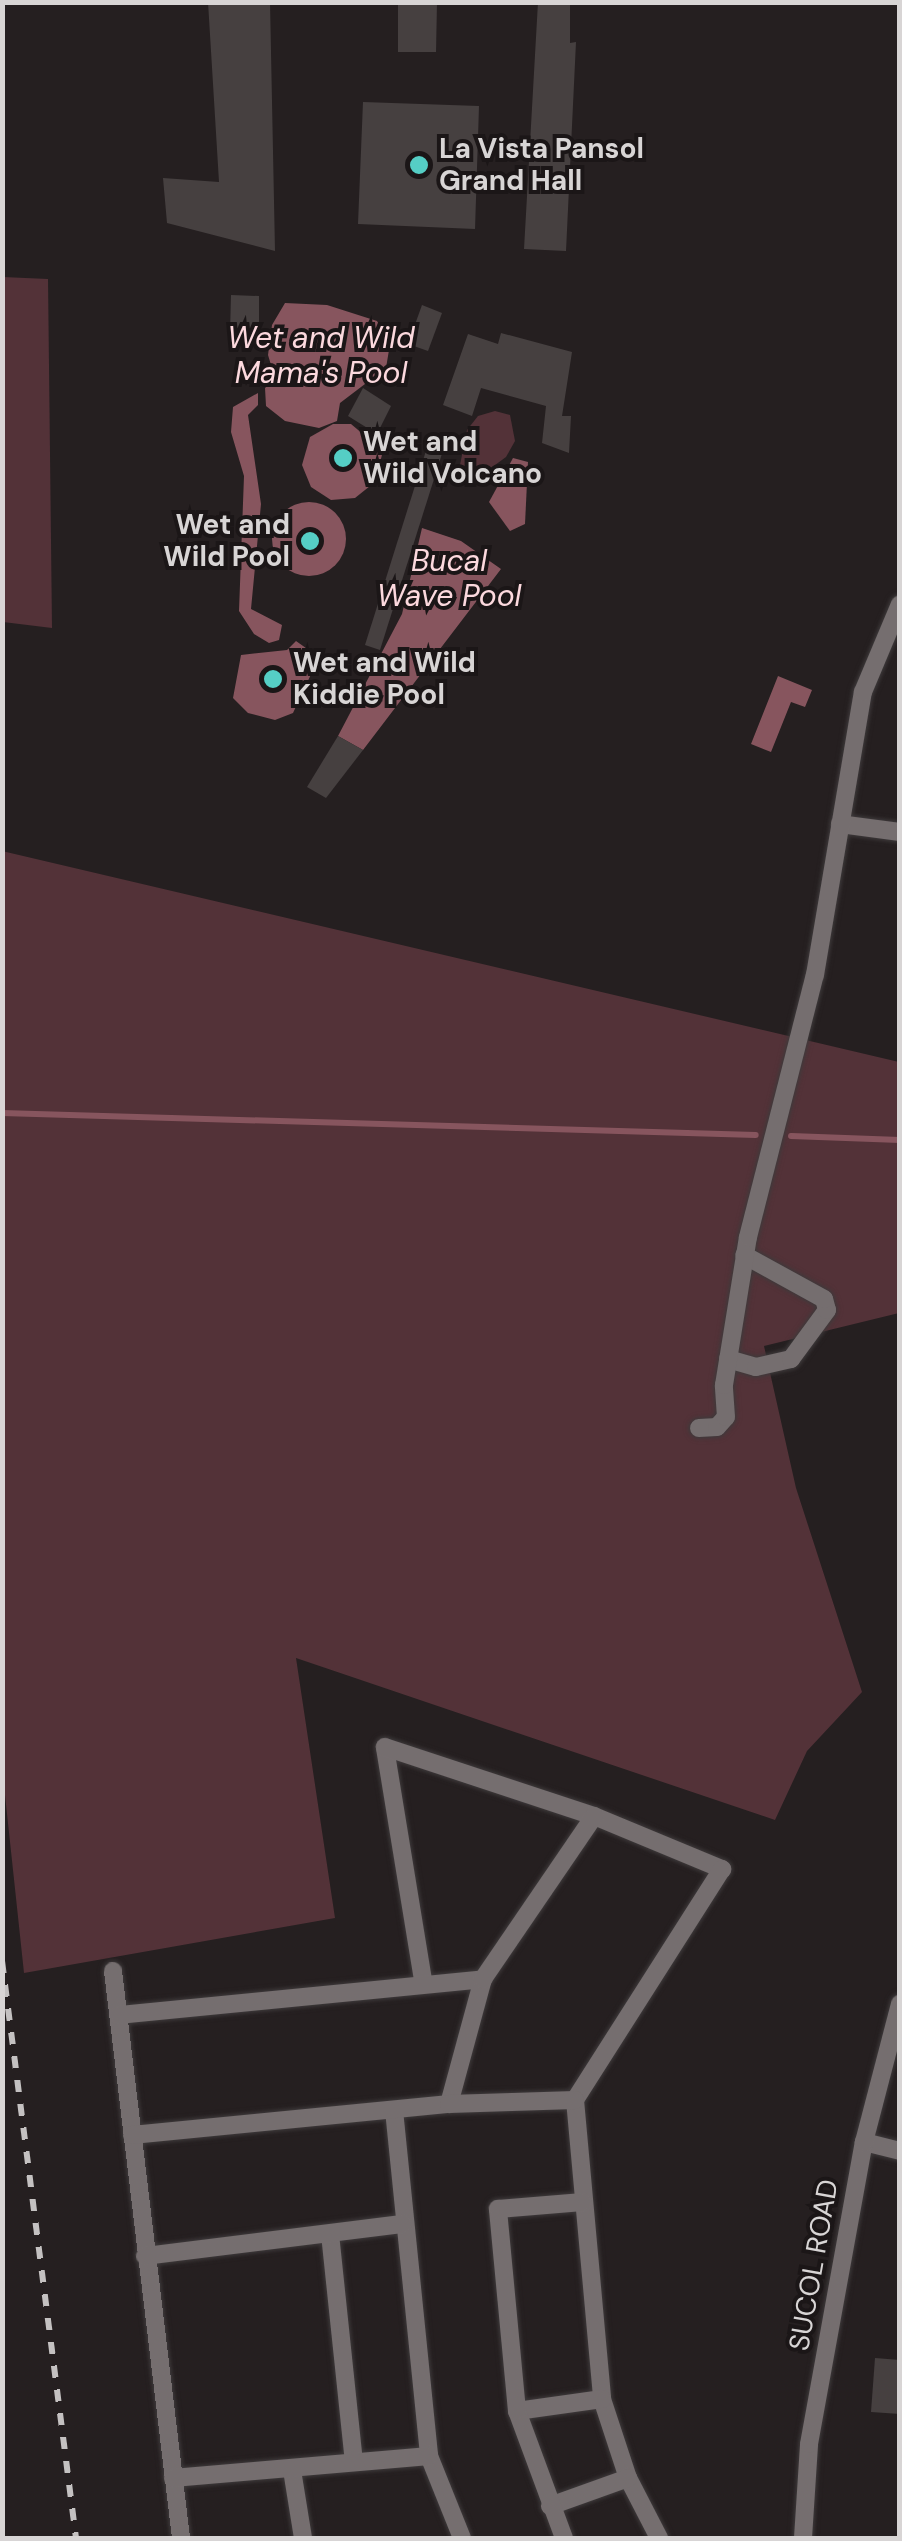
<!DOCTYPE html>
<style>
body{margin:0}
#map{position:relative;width:902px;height:2541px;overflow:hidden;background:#251f20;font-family:"DM Sans",sans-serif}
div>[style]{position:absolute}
.green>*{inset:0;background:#533238}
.water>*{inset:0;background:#87555e}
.round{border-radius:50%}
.stream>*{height:6px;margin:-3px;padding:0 3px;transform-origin:3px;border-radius:3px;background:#87555e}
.building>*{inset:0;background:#464040}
.roads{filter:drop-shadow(0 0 2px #3e3a3b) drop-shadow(0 0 2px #3e3a3b)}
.street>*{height:18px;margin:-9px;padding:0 9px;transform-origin:9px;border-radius:9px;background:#756e6f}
.rail>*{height:6px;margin-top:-3px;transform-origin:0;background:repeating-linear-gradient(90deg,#c4c1c1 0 12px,transparent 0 24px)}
.dots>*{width:28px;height:28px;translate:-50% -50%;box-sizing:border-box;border:5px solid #1b1617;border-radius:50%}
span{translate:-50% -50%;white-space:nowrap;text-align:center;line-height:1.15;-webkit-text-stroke:8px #1b1617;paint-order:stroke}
.poi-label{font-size:28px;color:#d8d5d5;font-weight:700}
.left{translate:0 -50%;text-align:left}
.right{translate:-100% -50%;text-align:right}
.street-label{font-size:28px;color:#d8d5d5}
.water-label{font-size:30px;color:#fcd9de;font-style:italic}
.frame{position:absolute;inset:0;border:5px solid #d8d5d5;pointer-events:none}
</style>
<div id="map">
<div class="green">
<i style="clip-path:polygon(3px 277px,48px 279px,52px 628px,3px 622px)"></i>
<i style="clip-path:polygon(495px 411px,510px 415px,515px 441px,506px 457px,472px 482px,460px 465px,467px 430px,478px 416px)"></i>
<i style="clip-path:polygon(2px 851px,899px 1062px,899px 1313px,764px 1346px,796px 1488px,862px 1692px,807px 1751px,775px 1820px,296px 1658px,335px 1918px,24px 1973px,2px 1767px)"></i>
</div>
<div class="water">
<i style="clip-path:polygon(285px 303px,327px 305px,377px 321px,390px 344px,386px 368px,340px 403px,337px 421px,319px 428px,285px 421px,266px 406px,265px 388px,275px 378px,268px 355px,272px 325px)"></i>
<i style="clip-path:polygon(258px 393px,258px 405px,248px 415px,261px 504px,251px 609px,282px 625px,279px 640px,269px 643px,254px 634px,239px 611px,244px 476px,231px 432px,233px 407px)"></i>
<i style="clip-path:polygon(333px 424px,351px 424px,383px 451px,375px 482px,355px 498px,331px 500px,311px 487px,302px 465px,310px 437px)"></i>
<i style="clip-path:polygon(513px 458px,528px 462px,525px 524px,510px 531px,489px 502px)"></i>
<i class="round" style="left:272px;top:502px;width:74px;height:74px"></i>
<i style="clip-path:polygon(422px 528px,461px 541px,501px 569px,363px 750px,338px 736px,402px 614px)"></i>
<i style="clip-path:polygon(296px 641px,313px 653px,313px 670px,293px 713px,275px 720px,248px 713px,233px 698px,241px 655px,287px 650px)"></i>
<i style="clip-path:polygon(778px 676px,812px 690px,805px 707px,791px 702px,771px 752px,751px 744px)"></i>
</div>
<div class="stream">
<i style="left:2px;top:1113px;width:754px;rotate:1.67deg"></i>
<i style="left:791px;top:1136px;width:109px;rotate:2.1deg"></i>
</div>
<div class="building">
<i style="clip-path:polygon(208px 2px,270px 2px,275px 251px,167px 223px,163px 178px,219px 182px)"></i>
<i style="clip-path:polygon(398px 2px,437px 2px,436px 52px,398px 52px)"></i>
<i style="clip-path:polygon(538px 2px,570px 2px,570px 43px,576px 42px,566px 251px,524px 249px)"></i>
<i style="clip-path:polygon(363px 102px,479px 106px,475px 229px,358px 224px)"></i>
<i style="clip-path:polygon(231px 295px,259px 296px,259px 333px,230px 334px)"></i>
<i style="clip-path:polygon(422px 305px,442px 313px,428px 351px,408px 344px)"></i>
<i style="clip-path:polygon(501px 333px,572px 352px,562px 416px,571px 416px,569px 453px,542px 443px,546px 406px,481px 388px,472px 416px,443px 405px,468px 334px,498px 344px)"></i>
<i style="clip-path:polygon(363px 388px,391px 406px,377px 434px,348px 416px)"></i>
<i style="clip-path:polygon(430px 438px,446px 441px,380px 650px,365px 645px)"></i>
<i style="clip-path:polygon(338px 736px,363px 750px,326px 798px,307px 787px)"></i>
<i style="clip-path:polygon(875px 2358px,900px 2360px,900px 2414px,871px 2412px)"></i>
</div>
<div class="roads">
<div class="street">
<i style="left:840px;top:824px;width:61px;rotate:7.6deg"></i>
<i style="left:728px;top:1359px;width:29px;rotate:16deg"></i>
<i style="left:756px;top:1367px;width:36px;rotate:-13deg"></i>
<i style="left:791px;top:1359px;width:61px;rotate:-53.7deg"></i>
<i style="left:827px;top:1310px;width:11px;rotate:-105deg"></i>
<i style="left:824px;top:1299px;width:91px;rotate:-151.2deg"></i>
<i style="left:699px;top:1428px;width:18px;rotate:-3deg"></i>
<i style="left:717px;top:1427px;width:13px;rotate:-48deg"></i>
<i style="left:726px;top:1417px;width:32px;rotate:-94deg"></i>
<i style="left:724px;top:1385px;width:150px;rotate:-80.8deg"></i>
<i style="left:748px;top:1237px;width:270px;rotate:-75.7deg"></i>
<i style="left:815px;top:975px;width:287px;rotate:-80.4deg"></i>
<i style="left:863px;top:692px;width:95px;rotate:-67.2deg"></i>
<i style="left:113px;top:1971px;width:571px;rotate:83.16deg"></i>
<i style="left:423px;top:1980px;width:236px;rotate:-99.3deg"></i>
<i style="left:385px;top:1747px;width:220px;rotate:18.3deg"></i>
<i style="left:594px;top:1816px;width:139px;rotate:22.5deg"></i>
<i style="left:722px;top:1869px;width:274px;rotate:122.5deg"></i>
<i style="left:575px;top:2100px;width:300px;rotate:84.8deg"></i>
<i style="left:602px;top:2399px;width:83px;rotate:71.8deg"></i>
<i style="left:628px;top:2478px;width:68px;rotate:62.7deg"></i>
<i style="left:119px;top:2015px;width:366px;rotate:-5.6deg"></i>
<i style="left:449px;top:2104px;width:130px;rotate:-74.8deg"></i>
<i style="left:483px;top:1979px;width:197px;rotate:-55.7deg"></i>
<i style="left:394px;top:2110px;width:348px;rotate:84.2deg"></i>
<i style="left:429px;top:2456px;width:88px;rotate:68.1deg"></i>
<i style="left:132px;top:2135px;width:319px;rotate:-5.6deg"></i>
<i style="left:449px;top:2104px;width:126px;rotate:-1.8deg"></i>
<i style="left:864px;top:2142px;width:37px;rotate:14deg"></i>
<i style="left:330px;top:2234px;width:229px;rotate:84deg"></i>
<i style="left:145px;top:2256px;width:260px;rotate:-7.1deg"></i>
<i style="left:517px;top:2411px;width:86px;rotate:-8deg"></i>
<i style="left:292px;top:2470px;width:69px;rotate:80.8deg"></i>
<i style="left:173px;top:2478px;width:257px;rotate:-4.9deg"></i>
<i style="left:550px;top:2506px;width:83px;rotate:-19.7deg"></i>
<i style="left:564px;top:2538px;width:135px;rotate:-110.3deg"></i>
<i style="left:517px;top:2411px;width:203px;rotate:-95.4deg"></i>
<i style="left:498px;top:2209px;width:85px;rotate:-4.7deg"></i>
<i style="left:803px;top:2538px;width:94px;rotate:-86.3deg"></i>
<i style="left:809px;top:2444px;width:307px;rotate:-79.7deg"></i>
<i style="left:864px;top:2142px;width:143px;rotate:-75.4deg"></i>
</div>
</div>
<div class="rail">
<i style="left:2px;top:1961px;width:582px;rotate:82.69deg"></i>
</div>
<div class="dots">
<i style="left:419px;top:165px;background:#55cec5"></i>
<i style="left:343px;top:458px;background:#55cec5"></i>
<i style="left:310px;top:541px;background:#55cec5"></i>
<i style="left:273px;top:679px;background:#55cec5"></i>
</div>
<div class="poi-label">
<span class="left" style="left:439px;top:165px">La Vista Pansol<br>Grand Hall</span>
<span class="left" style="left:363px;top:458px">Wet and<br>Wild Volcano</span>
<span class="right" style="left:290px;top:541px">Wet and<br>Wild Pool</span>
<span class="left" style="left:293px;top:679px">Wet and Wild<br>Kiddie Pool</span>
</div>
<div class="street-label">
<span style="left:814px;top:2265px;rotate:-80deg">SUCOL ROAD</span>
</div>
<div class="water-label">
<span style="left:321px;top:355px">Wet and Wild<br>Mama's Pool</span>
<span style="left:449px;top:578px">Bucal<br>Wave Pool</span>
</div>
<div class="frame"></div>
</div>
